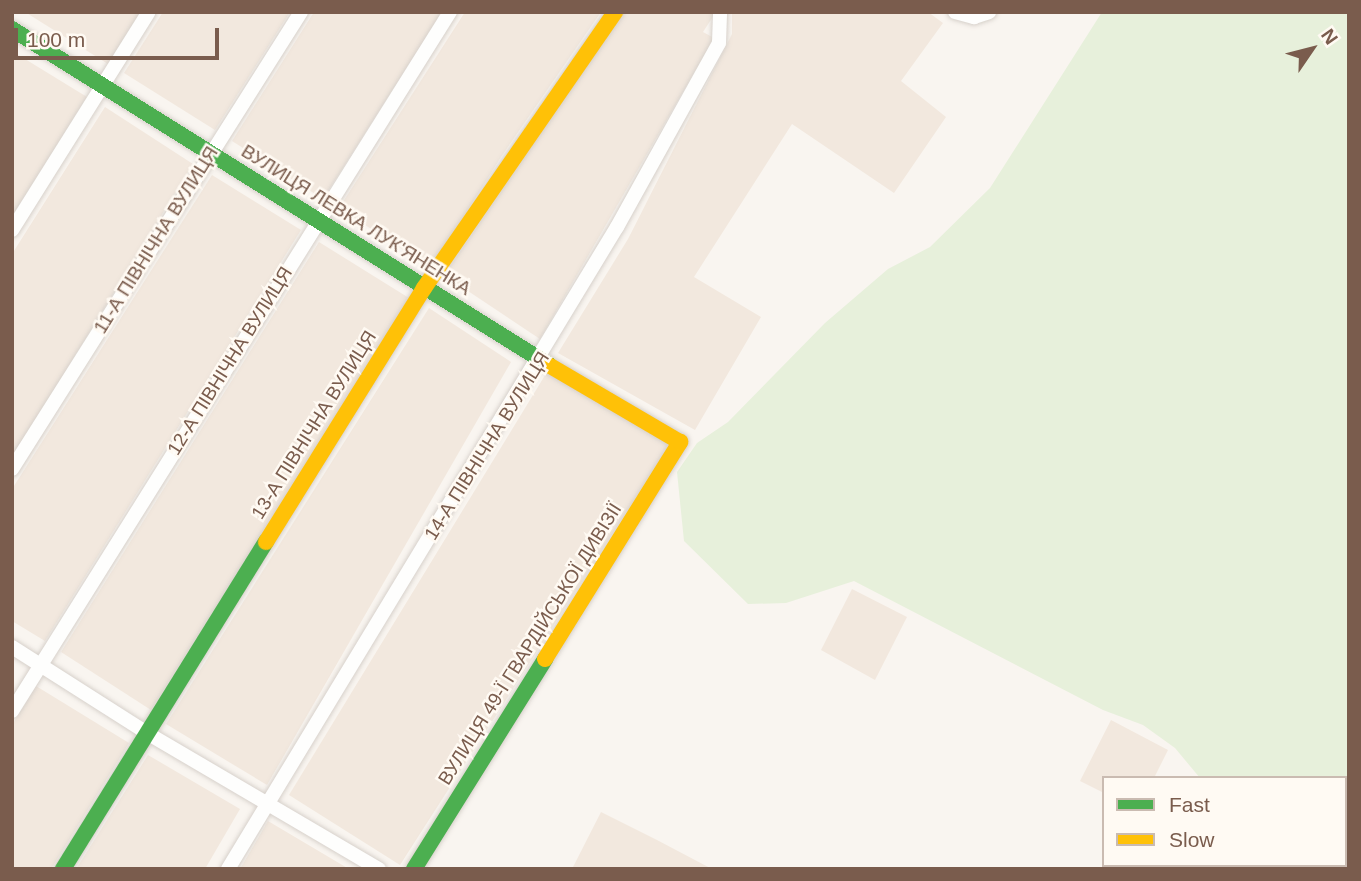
<!DOCTYPE html>
<meta charset="utf-8">
<style>
body{margin:0}
#map{position:relative;width:1361px;height:881px;overflow:hidden;background:#f9f5f0;font-family:Arial,sans-serif}
div>[style]{position:absolute}
.residential>*{inset:0;background:#f2e8de}
.green>*{inset:0;background:#e7f0db}
.roads{filter:drop-shadow(0 0 2px #d7d1cb) drop-shadow(0 0 2px #d7d1cb)}
.street>*{height:14px;margin:-7px;padding:0 7px;transform-origin:7px;border-radius:7px;background:#fefefd}
.fast>*{height:16px;margin:-8px;padding:0 8px;transform-origin:8px;border-radius:8px;background:#4caf50}
.slow>*{height:16px;margin:-8px;padding:0 8px;transform-origin:8px;border-radius:8px;background:#ffc107}
span{translate:-50% -50%;white-space:nowrap;text-align:center;line-height:1.15;-webkit-text-stroke:5px #fffaf3;paint-order:stroke}
.street-label{font-size:19px;color:#7a5c4d}
.frame{position:absolute;inset:0;border:14px solid #7a5c4d;pointer-events:none}
.legend{position:absolute;left:1102px;top:776px;width:245px;height:91px;box-sizing:border-box;background:#fffaf3;border:2px solid #cabbb1;margin:0;padding:9px 12px;list-style:none;font-size:21px;color:#7a5c4d}
.legend li{display:flex;align-items:center;gap:14px;height:35px}
.legend b{width:35px;border:2px solid #cabbb1}
.north{position:absolute;left:1277px;top:14px;width:70px;height:70px;-webkit-text-stroke:5px #fffaf3;paint-order:stroke;rotate:55deg;font-size:19px;font-weight:700;line-height:28px;text-align:center;color:#7a5c4d}
.north::after{content:'';display:block;margin:auto;width:24px;height:32px;background:#7a5c4d;clip-path:polygon(50% 0,100% 100%,50% 72%,0 100%)}
.scale{position:absolute;left:14px;top:28px;width:205px;height:32px;box-sizing:border-box;border:4px solid #7a5c4d;border-top:0;padding-left:9px;font-size:21px;line-height:24px;white-space:nowrap;color:#7a5c4d;-webkit-text-stroke:5px #fffaf3;paint-order:stroke}
</style>
<div id="map">
<div class="residential">
<i style="clip-path:polygon(25px 12px,140px 12px,108px 64px)"></i>
<i style="clip-path:polygon(163px 12px,290px 12px,215px 130px,124px 73px)"></i>
<i style="clip-path:polygon(314px 12px,442px 12px,323px 199px,232px 141px)"></i>
<i style="clip-path:polygon(465px 12px,601px 12px,501px 157px,431px 268px,339px 208px)"></i>
<i style="clip-path:polygon(624px 12px,716px 12px,703px 32px,714px 38px,540px 339px,444px 275px)"></i>
<i style="clip-path:polygon(732px 12px,928px 12px,943px 23px,901px 81px,946px 117px,894px 193px,792px 124px,694px 277px,761px 317px,695px 430px,558px 353px,628px 239px,732px 34px)"></i>
<i style="clip-path:polygon(12px 51px,87px 97px,12px 216px)"></i>
<i style="clip-path:polygon(105px 107px,193px 164px,12px 458px,12px 254px)"></i>
<i style="clip-path:polygon(212px 175px,301px 230px,45px 641px,12px 621px,12px 489px)"></i>
<i style="clip-path:polygon(319px 242px,409px 298px,151px 710px,61px 652px)"></i>
<i style="clip-path:polygon(429px 308px,511px 362px,267px 785px,166px 724px)"></i>
<i style="clip-path:polygon(547px 372px,670px 444px,400px 865px,289px 795px)"></i>
<i style="clip-path:polygon(852px 589px,907px 617px,875px 680px,821px 650px)"></i>
<i style="clip-path:polygon(36px 686px,129px 743px,51px 869px,12px 869px,12px 725px)"></i>
<i style="clip-path:polygon(1111px 720px,1168px 750px,1154px 778px,1104px 778px,1104px 793px,1080px 781px)"></i>
<i style="clip-path:polygon(148px 755px,240px 809px,205px 869px,76px 869px)"></i>
<i style="clip-path:polygon(601px 812px,657px 840px,712px 869px,572px 869px)"></i>
<i style="clip-path:polygon(268px 821px,349px 869px,240px 869px)"></i>
</div>
<div class="green">
<i style="clip-path:polygon(1102px 12px,1349px 12px,1349px 850px,1345px 778px,1200px 778px,1175px 748px,1143px 725px,1103px 710px,854px 581px,786px 603px,748px 604px,684px 541px,677px 472px,697px 443px,728px 422px,825px 323px,888px 269px,930px 247px,990px 188px)"></i>
</div>
<div class="roads">
<div class="street">
<i style="left:955px;top:12px;width:20px;rotate:15deg"></i>
<i style="left:974px;top:17px;width:16px;rotate:-18deg"></i>
<i style="left:12px;top:230px;width:257px;rotate:-57.9deg"></i>
<i style="left:12px;top:469px;width:541px;rotate:-57.69deg"></i>
<i style="left:12px;top:647px;width:160px;rotate:32.5deg"></i>
<i style="left:147px;top:733px;width:269px;rotate:30.4deg"></i>
<i style="left:12px;top:711px;width:825px;rotate:-57.93deg"></i>
<i style="left:228px;top:869px;width:751px;rotate:-58.79deg"></i>
<i style="left:617px;top:227px;width:210px;rotate:-61deg"></i>
<i style="left:719px;top:43px;width:31px;rotate:-88deg"></i>
</div>
<div class="fast">
<i style="left:12px;top:29px;width:633px;rotate:32.03deg"></i>
<i style="left:63px;top:869px;width:385px;rotate:-58.2deg"></i>
<i style="left:414px;top:869px;width:248px;rotate:-58deg"></i>
</div>
<div class="slow">
<i style="left:266px;top:542px;width:299px;rotate:-58.1deg"></i>
<i style="left:424px;top:288px;width:336px;rotate:-55.3deg"></i>
<i style="left:545px;top:659px;width:256px;rotate:-58.1deg"></i>
<i style="left:680px;top:442px;width:152px;rotate:-149.6deg"></i>
</div>
</div>
<div class="street-label">
<span style="left:356px;top:220px;rotate:32deg">ВУЛИЦЯ ЛЕВКА ЛУК'ЯНЕНКА</span>
<span style="left:156px;top:240px;rotate:-58deg">11-А ПІВНІЧНА ВУЛИЦЯ</span>
<span style="left:230px;top:361px;rotate:-58deg">12-А ПІВНІЧНА ВУЛИЦЯ</span>
<span style="left:314px;top:425px;rotate:-58deg">13-А ПІВНІЧНА ВУЛИЦЯ</span>
<span style="left:487px;top:446px;rotate:-58deg">14-А ПІВНІЧНА ВУЛИЦЯ</span>
<span style="left:530px;top:644px;rotate:-58deg">ВУЛИЦЯ 49-Ї ГВАРДІЙСЬКОЇ ДИВІЗІЇ</span>
</div>
<div class="frame"></div>
<ul class="legend">
<li><b style="height:9px;background:#4caf50"></b>Fast</li>
<li><b style="height:9px;background:#ffc107"></b>Slow</li>
</ul>
<div class="north">N</div>
<div class="scale">100 m</div>
</div>
